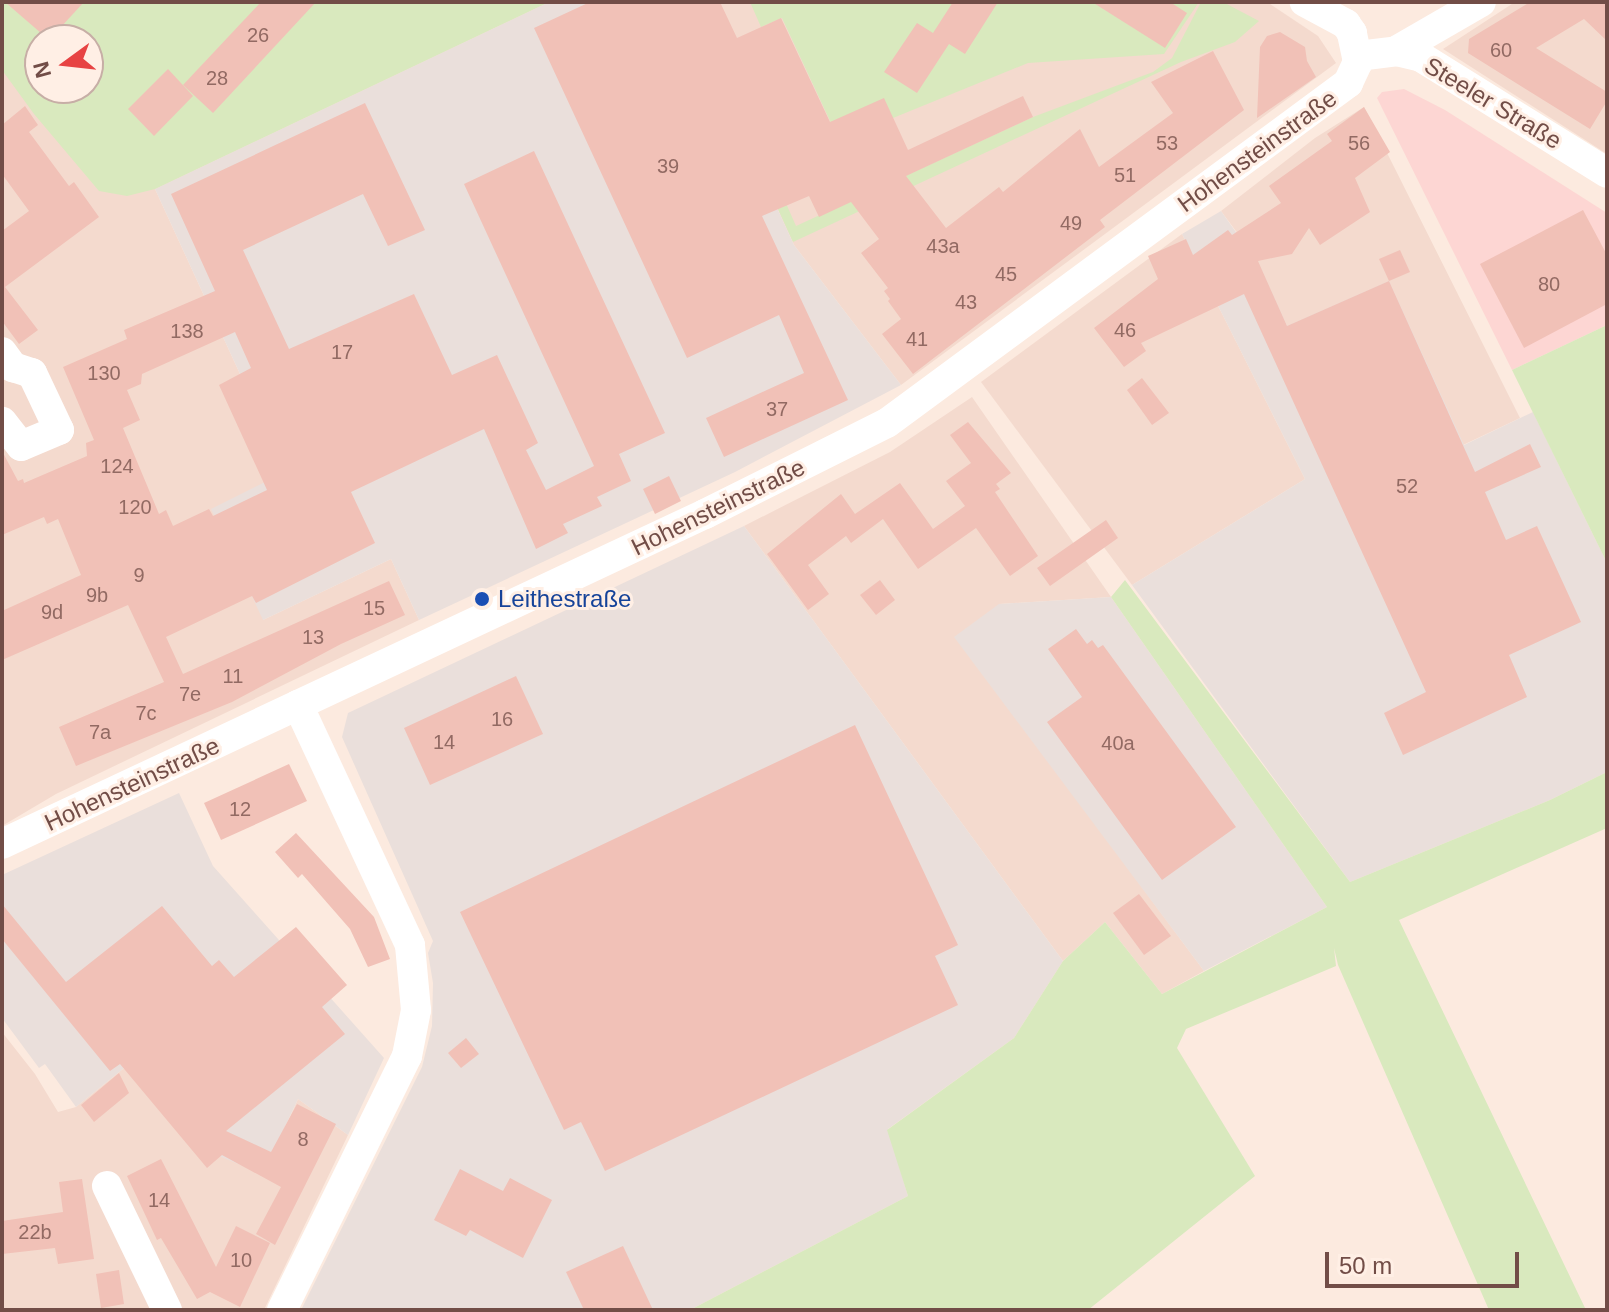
<!DOCTYPE html>
<meta charset="utf-8">
<style>
body{margin:0}
#map{position:relative;width:1609px;height:1312px;overflow:hidden;background:#fceadf;font-family:Helvetica,sans-serif}
div>[style]{position:absolute}
.residential>*{inset:0;background:#f4dace}
.commercial>*{inset:0;background:#fdd6d3}
.industrial>*{inset:0;background:#eadfdb}
.green>*{inset:0;background:#d9e9be}
.building>*{inset:0;background:#f1c1b7}
.minor>*{height:30px;margin:-15px;padding:0 15px;transform-origin:15px;border-radius:15px;background:#fff}
.dots>*{width:22px;height:22px;translate:-50% -50%;box-sizing:border-box;border:4px solid #ffefe5;border-radius:50%}
span{translate:-50% -50%;white-space:nowrap;text-align:center;line-height:1.15;-webkit-text-stroke:6px #ffefe5;paint-order:stroke}
.number-label{font-size:20px;color:#926a63}
.number-label span{-webkit-text-stroke-width:0}
.street-label{font-size:24px;color:#724d47}
.transit-label{font-size:24px;color:#164399}
.left{translate:0 -50%;text-align:left}
.frame{position:absolute;inset:0;border:4px solid #724d47;pointer-events:none}
.north{position:absolute;left:24px;top:24px;width:80px;height:80px;box-sizing:border-box;background:#ffefe5;border:2px solid #c7aea6;border-radius:50%;rotate:255deg;font-size:22px;font-weight:700;line-height:32px;text-align:center;color:#724d47}
.north::after{content:'';display:block;margin:auto;width:28px;height:36px;background:#e74343;clip-path:polygon(50% 0,100% 100%,50% 72%,0 100%)}
.scale{position:absolute;left:1325px;top:1252px;width:194px;height:36px;box-sizing:border-box;border:4px solid #724d47;border-top:0;padding-left:10px;font-size:24px;line-height:28px;white-space:nowrap;color:#724d47;-webkit-text-stroke:6px #ffefe5;paint-order:stroke}
</style>
<div id="map">
<div class="residential">
<i style="clip-path:polygon(evenodd,2px 2px,549px 2px,155px 189px,285px 472px,263px 620px,391px 559px,419px 620px,56px 794px,2px 826px,2px 2px,40px 40px,88px 40px,88px 88px,40px 88px,40px 40px)"></i>
<i style="clip-path:polygon(683px 2px,1267px 2px,1318px 36px,1336px 63px,901px 385px,794px 245px)"></i>
<i style="clip-path:polygon(1515px 2px,1607px 2px,1607px 154px,1443px 49px)"></i>
<i style="clip-path:polygon(1364px 107px,1520px 418px,1463px 445px,1287px 326px,1244px 242px,1221px 211px,1315px 138px)"></i>
<i style="clip-path:polygon(1182px 234px,1305px 479px,1132px 585px,981px 382px)"></i>
<i style="clip-path:polygon(972px 397px,1111px 597px,999px 604px,1055px 770px,1204px 971px,1162px 994px,1105px 922px,1063px 961px,744px 526px,890px 452px)"></i>
<i style="clip-path:polygon(2px 1032px,35px 1074px,58px 1112px,76px 1107px,134px 1060px,264px 1174px,298px 1099px,348px 1135px,264px 1310px,2px 1310px)"></i>
</div>
<div class="commercial">
<i style="clip-path:polygon(1404px 89px,1445px 110px,1607px 213px,1607px 325px,1512px 370px,1377px 98px,1382px 92px)"></i>
</div>
<div class="industrial">
<i style="clip-path:polygon(549px 2px,683px 2px,794px 245px,901px 385px,735px 472px,419px 620px,391px 559px,263px 620px,211px 509px,285px 472px,155px 189px)"></i>
<i style="clip-path:polygon(1221px 211px,1260px 266px,1287px 326px,1389px 281px,1464px 445px,1533px 412px,1607px 563px,1607px 772px,1550px 800px,1350px 882px,1132px 585px,1305px 479px,1182px 234px)"></i>
<i style="clip-path:polygon(744px 526px,1063px 961px,1014px 1038px,888px 1129px,908px 1196px,690px 1310px,301px 1310px,422px 1067px,432px 1026px,433px 983px,428px 953px,433px 941px,342px 737px,348px 713px)"></i>
<i style="clip-path:polygon(1111px 597px,1327px 907px,1204px 971px,954px 637px,999px 604px)"></i>
<i style="clip-path:polygon(179px 793px,213px 866px,384px 1058px,348px 1135px,298px 1099px,263px 1174px,219px 1156px,134px 1060px,76px 1107px,45px 1064px,39px 1068px,2px 1018px,2px 875px)"></i>
</div>
<div class="green">
<i style="clip-path:polygon(evenodd,2px 2px,549px 2px,155px 189px,127px 196px,99px 191px,34px 114px,2px 70px,2px 2px,40px 40px,88px 40px,88px 88px,40px 88px,40px 40px)"></i>
<i style="clip-path:polygon(683px 2px,697px 2px,796px 226px,1033px 117px,1153px 72px,1172px 58px,1201px 2px,1223px 2px,1259px 21px,1235px 42px,1181px 62px,793px 242px)"></i>
<i style="clip-path:polygon(750px 2px,1199px 2px,1164px 54px,1028px 63px,893px 118px,831px 123px,782px 18px,761px 27px)"></i>
<i style="clip-path:polygon(1607px 325px,1607px 563px,1512px 370px)"></i>
<i style="clip-path:polygon(1125px 580px,1350px 882px,1550px 800px,1607px 772px,1607px 828px,1399px 920px,1586px 1310px,1489px 1310px,1338px 965px,1334px 948px,1336px 966px,1186px 1029px,1177px 1048px,1255px 1176px,1088px 1310px,690px 1310px,908px 1196px,887px 1130px,1014px 1038px,1063px 961px,1105px 922px,1162px 994px,1327px 907px,1111px 597px)"></i>
</div>
<div class="building">
<i style="clip-path:polygon(5px 2px,84px 2px,49px 40px)"></i>
<i style="clip-path:polygon(261px 2px,316px 2px,213px 113px,183px 85px)"></i>
<i style="clip-path:polygon(590px 2px,720px 2px,737px 38px,781px 18px,830px 122px,884px 98px,908px 150px,1023px 96px,1033px 117px,906px 176px,946px 228px,999px 187px,1003px 192px,1080px 129px,1099px 167px,1173px 113px,1151px 82px,1213px 51px,1244px 110px,1100px 220px,1105px 227px,913px 374px,882px 334px,901px 319px,888px 301px,890px 299px,884px 291px,888px 288px,861px 253px,879px 239px,851px 202px,819px 217px,809px 196px,762px 216px,848px 400px,724px 457px,706px 418px,804px 373px,779px 315px,687px 358px,534px 28px)"></i>
<i style="clip-path:polygon(953px 2px,998px 2px,965px 54px,949px 44px,917px 93px,884px 72px,917px 23px,933px 33px)"></i>
<i style="clip-path:polygon(1092px 2px,1170px 2px,1187px 13px,1165px 48px)"></i>
<i style="clip-path:polygon(1530px 2px,1607px 2px,1607px 41px,1584px 19px,1536px 48px,1607px 92px,1607px 101px,1590px 129px,1468px 53px,1469px 39px)"></i>
<i style="clip-path:polygon(1280px 32px,1305px 47px,1307px 61px,1316px 77px,1257px 118px,1260px 47px,1267px 36px)"></i>
<i style="clip-path:polygon(168px 69px,193px 96px,154px 136px,128px 109px)"></i>
<i style="clip-path:polygon(evenodd,365px 103px,425px 230px,388px 246px,363px 194px,243px 250px,289px 349px,414px 294px,452px 375px,497px 355px,538px 443px,526px 450px,546px 490px,594px 466px,464px 184px,534px 151px,665px 433px,619px 454px,631px 481px,597px 497px,602px 506px,563px 524px,568px 533px,536px 549px,484px 429px,351px 492px,375px 543px,256px 603px,252px 596px,166px 637px,183px 674px,389px 581px,405px 615px,341px 644px,232px 702px,76px 766px,59px 727px,164px 682px,128px 605px,2px 660px,2px 611px,81px 575px,58px 519px,47px 524px,44px 517px,2px 535px,2px 451px,18px 481px,23px 479px,24px 483px,87px 456px,86px 443px,94px 440px,63px 367px,127px 339px,124px 330px,215px 291px,171px 194px,365px 103px,235px 332px,251px 368px,219px 385px,267px 490px,213px 516px,209px 509px,173px 526px,166px 510px,159px 514px,123px 428px,140px 420px,127px 390px,141px 384px,142px 374px,235px 332px)"></i>
<i style="clip-path:polygon(25px 106px,38px 125px,29px 132px,69px 186px,74px 182px,99px 217px,5px 287px,38px 330px,19px 344px,2px 321px,2px 231px,29px 211px,2px 174px,2px 125px)"></i>
<i style="clip-path:polygon(1364px 107px,1390px 152px,1355px 178px,1370px 212px,1320px 245px,1309px 228px,1292px 254px,1258px 261px,1287px 326px,1389px 281px,1475px 472px,1530px 444px,1541px 467px,1485px 492px,1506px 540px,1537px 526px,1581px 622px,1509px 655px,1527px 697px,1403px 755px,1384px 713px,1426px 692px,1244px 294px,1141px 343px,1146px 351px,1124px 367px,1094px 328px,1158px 279px,1148px 256px,1186px 239px,1193px 255px,1228px 230px,1232px 235px,1281px 203px,1269px 186px,1332px 141px,1327px 134px)"></i>
<i style="clip-path:polygon(1583px 210px,1607px 255px,1607px 304px,1524px 348px,1480px 264px)"></i>
<i style="clip-path:polygon(1400px 250px,1410px 272px,1389px 281px,1379px 259px)"></i>
<i style="clip-path:polygon(1142px 378px,1169px 413px,1152px 425px,1127px 390px)"></i>
<i style="clip-path:polygon(968px 422px,1011px 473px,996px 484px,1000px 489px,995px 492px,1038px 556px,1010px 576px,976px 528px,918px 569px,883px 519px,851px 543px,846px 536px,808px 565px,829px 594px,808px 610px,767px 554px,841px 494px,855px 514px,900px 483px,933px 529px,965px 506px,946px 481px,971px 463px,950px 435px)"></i>
<i style="clip-path:polygon(669px 476px,681px 501px,655px 514px,643px 489px)"></i>
<i style="clip-path:polygon(1106px 520px,1118px 538px,1050px 586px,1037px 568px)"></i>
<i style="clip-path:polygon(880px 580px,895px 600px,876px 615px,860px 595px)"></i>
<i style="clip-path:polygon(1076px 629px,1087px 644px,1092px 640px,1098px 648px,1103px 645px,1236px 827px,1162px 880px,1047px 722px,1082px 697px,1048px 649px)"></i>
<i style="clip-path:polygon(516px 676px,543px 734px,430px 785px,404px 728px)"></i>
<i style="clip-path:polygon(855px 725px,958px 945px,935px 956px,958px 1005px,605px 1171px,581px 1122px,564px 1130px,460px 912px)"></i>
<i style="clip-path:polygon(289px 764px,307px 801px,221px 840px,204px 803px)"></i>
<i style="clip-path:polygon(296px 833px,374px 917px,390px 959px,368px 967px,350px 929px,302px 874px,298px 878px,275px 852px)"></i>
<i style="clip-path:polygon(1139px 894px,1171px 936px,1144px 955px,1113px 913px)"></i>
<i style="clip-path:polygon(2px 904px,66px 982px,162px 906px,212px 966px,219px 960px,234px 977px,296px 927px,347px 985px,322px 1007px,345px 1034px,226px 1131px,271px 1152px,297px 1104px,336px 1124px,275px 1245px,256px 1234px,281px 1187px,222px 1155px,207px 1168px,120px 1064px,110px 1071px,2px 939px)"></i>
<i style="clip-path:polygon(466px 1038px,479px 1054px,461px 1068px,448px 1053px)"></i>
<i style="clip-path:polygon(119px 1073px,129px 1093px,94px 1122px,81px 1105px)"></i>
<i style="clip-path:polygon(161px 1159px,216px 1267px,236px 1226px,270px 1243px,240px 1307px,210px 1292px,197px 1299px,161px 1238px,157px 1240px,127px 1176px)"></i>
<i style="clip-path:polygon(460px 1169px,503px 1191px,510px 1178px,552px 1200px,523px 1258px,470px 1230px,466px 1236px,434px 1220px)"></i>
<i style="clip-path:polygon(82px 1179px,94px 1259px,58px 1264px,55px 1248px,2px 1254px,2px 1221px,63px 1212px,59px 1182px)"></i>
<i style="clip-path:polygon(623px 1246px,653px 1310px,584px 1310px,566px 1272px)"></i>
<i style="clip-path:polygon(119px 1270px,124px 1304px,101px 1308px,96px 1274px)"></i>
</div>
<div class="minor">
<i style="left:1396px;top:51px;width:98px;rotate:-30deg"></i>
<i style="left:1358px;top:56px;width:38px;rotate:-7deg"></i>
<i style="left:1396px;top:51px;width:26px;rotate:13deg"></i>
<i style="left:1421px;top:57px;width:219px;rotate:31.9deg"></i>
<i style="left:2px;top:352px;width:19px;rotate:54deg"></i>
<i style="left:13px;top:367px;width:20px;rotate:18deg"></i>
<i style="left:32px;top:373px;width:63px;rotate:64.7deg"></i>
<i style="left:59px;top:430px;width:41px;rotate:157.2deg"></i>
<i style="left:21px;top:446px;width:31px;rotate:-128deg"></i>
<i style="left:2px;top:844px;width:777px;rotate:-25.15deg"></i>
<i style="left:705px;top:514px;width:203px;rotate:-26.6deg"></i>
<i style="left:887px;top:423px;width:573px;rotate:-36.41deg"></i>
<i style="left:1348px;top:83px;width:23px;rotate:-65deg"></i>
<i style="left:1358px;top:62px;width:30px;rotate:-102deg"></i>
<i style="left:1352px;top:33px;width:11px;rotate:-124deg"></i>
<i style="left:1346px;top:24px;width:47px;rotate:-151.8deg"></i>
<i style="left:107px;top:1186px;width:138px;rotate:64.2deg"></i>
<i style="left:282px;top:1310px;width:283px;rotate:-63.8deg"></i>
<i style="left:407px;top:1056px;width:47px;rotate:-78.9deg"></i>
<i style="left:416px;top:1010px;width:65px;rotate:-95.3deg"></i>
<i style="left:410px;top:945px;width:265px;rotate:-115deg"></i>
</div>
<div class="dots">
<i style="left:482px;top:599px;background:#1a4fb4"></i>
</div>
<div class="number-label">
<span style="left:258px;top:35px">26</span>
<span style="left:1501px;top:50px">60</span>
<span style="left:217px;top:78px">28</span>
<span style="left:1167px;top:143px">53</span>
<span style="left:1359px;top:143px">56</span>
<span style="left:668px;top:166px">39</span>
<span style="left:1125px;top:175px">51</span>
<span style="left:1071px;top:223px">49</span>
<span style="left:943px;top:246px">43a</span>
<span style="left:1006px;top:274px">45</span>
<span style="left:1549px;top:284px">80</span>
<span style="left:966px;top:302px">43</span>
<span style="left:1125px;top:330px">46</span>
<span style="left:187px;top:331px">138</span>
<span style="left:917px;top:339px">41</span>
<span style="left:342px;top:352px">17</span>
<span style="left:104px;top:373px">130</span>
<span style="left:777px;top:409px">37</span>
<span style="left:117px;top:466px">124</span>
<span style="left:1407px;top:486px">52</span>
<span style="left:135px;top:507px">120</span>
<span style="left:139px;top:575px">9</span>
<span style="left:97px;top:595px">9b</span>
<span style="left:374px;top:608px">15</span>
<span style="left:52px;top:612px">9d</span>
<span style="left:313px;top:637px">13</span>
<span style="left:233px;top:676px">11</span>
<span style="left:190px;top:694px">7e</span>
<span style="left:146px;top:713px">7c</span>
<span style="left:502px;top:719px">16</span>
<span style="left:100px;top:732px">7a</span>
<span style="left:444px;top:742px">14</span>
<span style="left:1118px;top:743px">40a</span>
<span style="left:240px;top:809px">12</span>
<span style="left:303px;top:1139px">8</span>
<span style="left:159px;top:1200px">14</span>
<span style="left:35px;top:1232px">22b</span>
<span style="left:241px;top:1260px">10</span>
</div>
<div class="street-label">
<span style="left:1493px;top:103px;rotate:31deg">Steeler Straße</span>
<span style="left:1257px;top:151px;rotate:-36deg">Hohensteinstraße</span>
<span style="left:718px;top:507px;rotate:-26deg">Hohensteinstraße</span>
<span style="left:132px;top:784px;rotate:-25deg">Hohensteinstraße</span>
</div>
<div class="transit-label">
<span class="left" style="left:498px;top:599px">Leithestraße</span>
</div>
<div class="frame"></div>
<div class="north">N</div>
<div class="scale">50 m</div>
</div>
